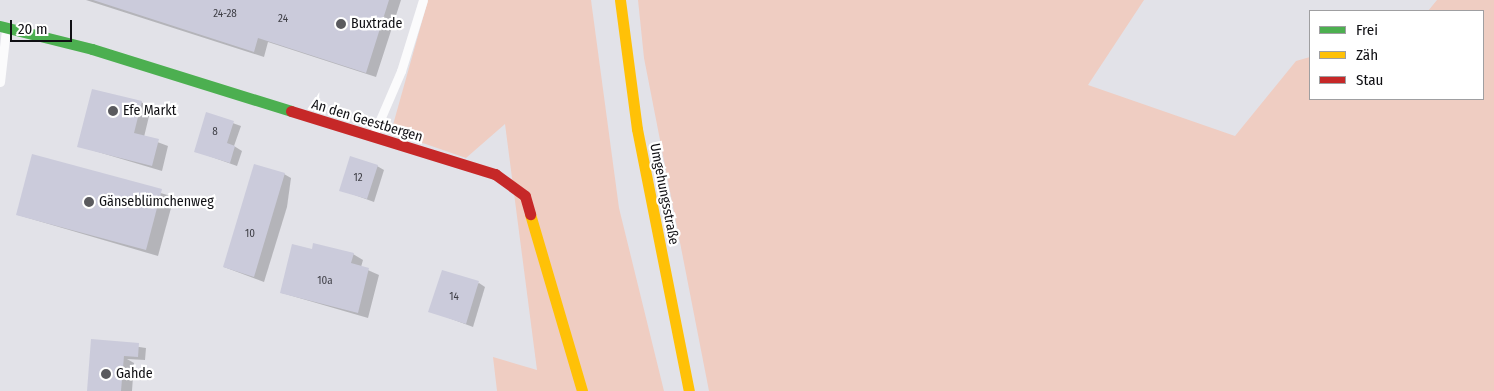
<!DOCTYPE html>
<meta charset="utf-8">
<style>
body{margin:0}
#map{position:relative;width:1494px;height:391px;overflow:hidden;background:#e2e2e8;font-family:"Fira Sans Condensed",sans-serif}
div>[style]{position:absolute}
.green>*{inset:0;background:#efcdc2}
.shadow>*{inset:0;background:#0003}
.building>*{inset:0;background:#cbcbdb}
.lane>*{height:9px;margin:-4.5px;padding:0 4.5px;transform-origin:4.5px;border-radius:4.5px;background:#fbfbfc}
.fast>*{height:11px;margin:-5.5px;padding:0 5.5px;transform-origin:5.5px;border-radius:5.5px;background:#4caf50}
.slow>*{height:11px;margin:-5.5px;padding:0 5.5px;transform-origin:5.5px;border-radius:5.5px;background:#ffc107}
.jam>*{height:11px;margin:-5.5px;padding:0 5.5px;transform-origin:5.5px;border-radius:5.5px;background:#c62828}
.dots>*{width:14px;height:14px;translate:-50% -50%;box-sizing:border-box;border:2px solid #fff;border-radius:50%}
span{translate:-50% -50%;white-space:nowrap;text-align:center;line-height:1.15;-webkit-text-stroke:4.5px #fff;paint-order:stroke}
.number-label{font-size:11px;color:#3f3f46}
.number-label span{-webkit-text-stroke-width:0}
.poi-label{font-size:14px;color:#101014}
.left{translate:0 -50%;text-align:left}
.street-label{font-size:14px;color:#101014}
.legend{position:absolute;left:1309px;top:10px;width:175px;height:90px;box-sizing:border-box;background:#fff;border:1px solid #9f9fa1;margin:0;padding:6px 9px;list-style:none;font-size:15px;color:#101014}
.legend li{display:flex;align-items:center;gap:10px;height:25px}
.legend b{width:25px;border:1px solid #9f9fa1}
.scale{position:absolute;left:10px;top:20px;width:62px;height:22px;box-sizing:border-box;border:2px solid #101014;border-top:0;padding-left:6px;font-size:15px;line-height:18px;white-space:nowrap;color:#101014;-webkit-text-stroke:4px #fff;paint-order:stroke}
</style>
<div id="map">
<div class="green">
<i style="clip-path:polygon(428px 0,591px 0,619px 208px,664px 391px,497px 391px,493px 357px,537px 370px,505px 124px,466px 158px,391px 132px)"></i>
<i style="clip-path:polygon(638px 0,1144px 0,1088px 85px,1235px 136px,1296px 61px,1310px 57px,1310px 99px,1483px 99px,1483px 11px,1428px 11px,1437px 0,1494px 0,1494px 391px,709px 391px,644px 58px)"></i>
</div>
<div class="shadow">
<i style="clip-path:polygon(86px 0,401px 0,376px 77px,268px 42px,264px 57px)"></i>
<i style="clip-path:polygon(141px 102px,151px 108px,144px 137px,168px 146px,162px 171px,78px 146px)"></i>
<i style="clip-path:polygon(207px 114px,241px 126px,234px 146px,242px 151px,237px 166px,195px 151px)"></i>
<i style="clip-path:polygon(33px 155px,174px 197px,158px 256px,18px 215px)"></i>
<i style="clip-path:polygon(377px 166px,384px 170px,374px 202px,341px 190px)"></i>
<i style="clip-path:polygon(284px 174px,291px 178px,287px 207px,264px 282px,224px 267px)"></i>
<i style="clip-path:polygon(312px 250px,353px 254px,363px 260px,361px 267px,379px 275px,368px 318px,282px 293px)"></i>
<i style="clip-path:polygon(479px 283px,485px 287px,473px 327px,430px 311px)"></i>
<i style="clip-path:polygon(92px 340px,146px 348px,145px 360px,127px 359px,134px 363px,132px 391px,88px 391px)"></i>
</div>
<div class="building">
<i style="clip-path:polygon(93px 0,389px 0,366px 73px,258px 38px,254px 52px)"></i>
<i style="clip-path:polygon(92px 89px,142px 101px,134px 133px,159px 139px,152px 166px,77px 147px)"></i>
<i style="clip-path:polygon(206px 112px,234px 121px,227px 143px,235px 146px,230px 163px,194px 152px)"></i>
<i style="clip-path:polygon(32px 154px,162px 189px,146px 250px,16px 215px)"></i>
<i style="clip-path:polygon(350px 156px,378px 165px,367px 199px,339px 191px)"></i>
<i style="clip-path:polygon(254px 164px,285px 173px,254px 277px,223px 267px)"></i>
<i style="clip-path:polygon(313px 243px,354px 253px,351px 263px,369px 268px,358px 313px,280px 293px,292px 244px,312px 249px)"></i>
<i style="clip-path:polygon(442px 270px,479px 281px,466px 324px,428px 312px)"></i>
<i style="clip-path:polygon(91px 339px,139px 343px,138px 357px,124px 356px,121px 391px,87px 391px)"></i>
</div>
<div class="lane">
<i style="left:0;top:82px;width:53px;rotate:-83.5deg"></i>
<i style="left:373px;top:136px;width:71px;rotate:-66.7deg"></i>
<i style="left:401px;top:71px;width:74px;rotate:-72.8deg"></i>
</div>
<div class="fast">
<i style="left:0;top:26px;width:95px;rotate:14deg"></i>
<i style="left:92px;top:49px;width:208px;rotate:17.3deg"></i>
</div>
<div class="slow">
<i style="left:620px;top:0;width:130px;rotate:82.5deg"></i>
<i style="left:637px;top:129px;width:267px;rotate:78.8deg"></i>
<i style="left:530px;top:214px;width:184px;rotate:73.6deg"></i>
</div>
<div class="jam">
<i style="left:291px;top:111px;width:214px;rotate:17.2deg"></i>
<i style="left:495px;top:174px;width:37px;rotate:36deg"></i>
<i style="left:525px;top:196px;width:19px;rotate:74deg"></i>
</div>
<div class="dots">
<i style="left:341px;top:24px;background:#5a5a5e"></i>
<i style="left:113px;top:111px;background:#5a5a5e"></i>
<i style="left:89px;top:202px;background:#5a5a5e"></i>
<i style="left:106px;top:374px;background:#5a5a5e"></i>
</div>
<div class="number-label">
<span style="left:225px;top:14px">24-28</span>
<span style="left:283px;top:19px">24</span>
<span style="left:215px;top:132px">8</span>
<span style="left:358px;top:178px">12</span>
<span style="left:250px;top:234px">10</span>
<span style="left:325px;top:281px">10a</span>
<span style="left:454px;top:297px">14</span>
</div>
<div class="poi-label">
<span class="left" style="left:351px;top:24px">Buxtrade</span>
<span class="left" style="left:123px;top:111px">Efe Markt</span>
<span class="left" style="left:99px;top:202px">Gänseblümchenweg</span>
<span class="left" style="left:116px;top:374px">Gahde</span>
</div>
<div class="street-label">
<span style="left:367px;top:121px;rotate:17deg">An den Geestbergen</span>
<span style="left:664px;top:194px;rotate:79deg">Umgehungsstraße</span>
</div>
<ul class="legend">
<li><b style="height:6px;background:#4caf50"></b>Frei</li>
<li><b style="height:6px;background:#ffc107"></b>Zäh</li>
<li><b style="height:6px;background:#c62828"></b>Stau</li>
</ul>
<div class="scale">20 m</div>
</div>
